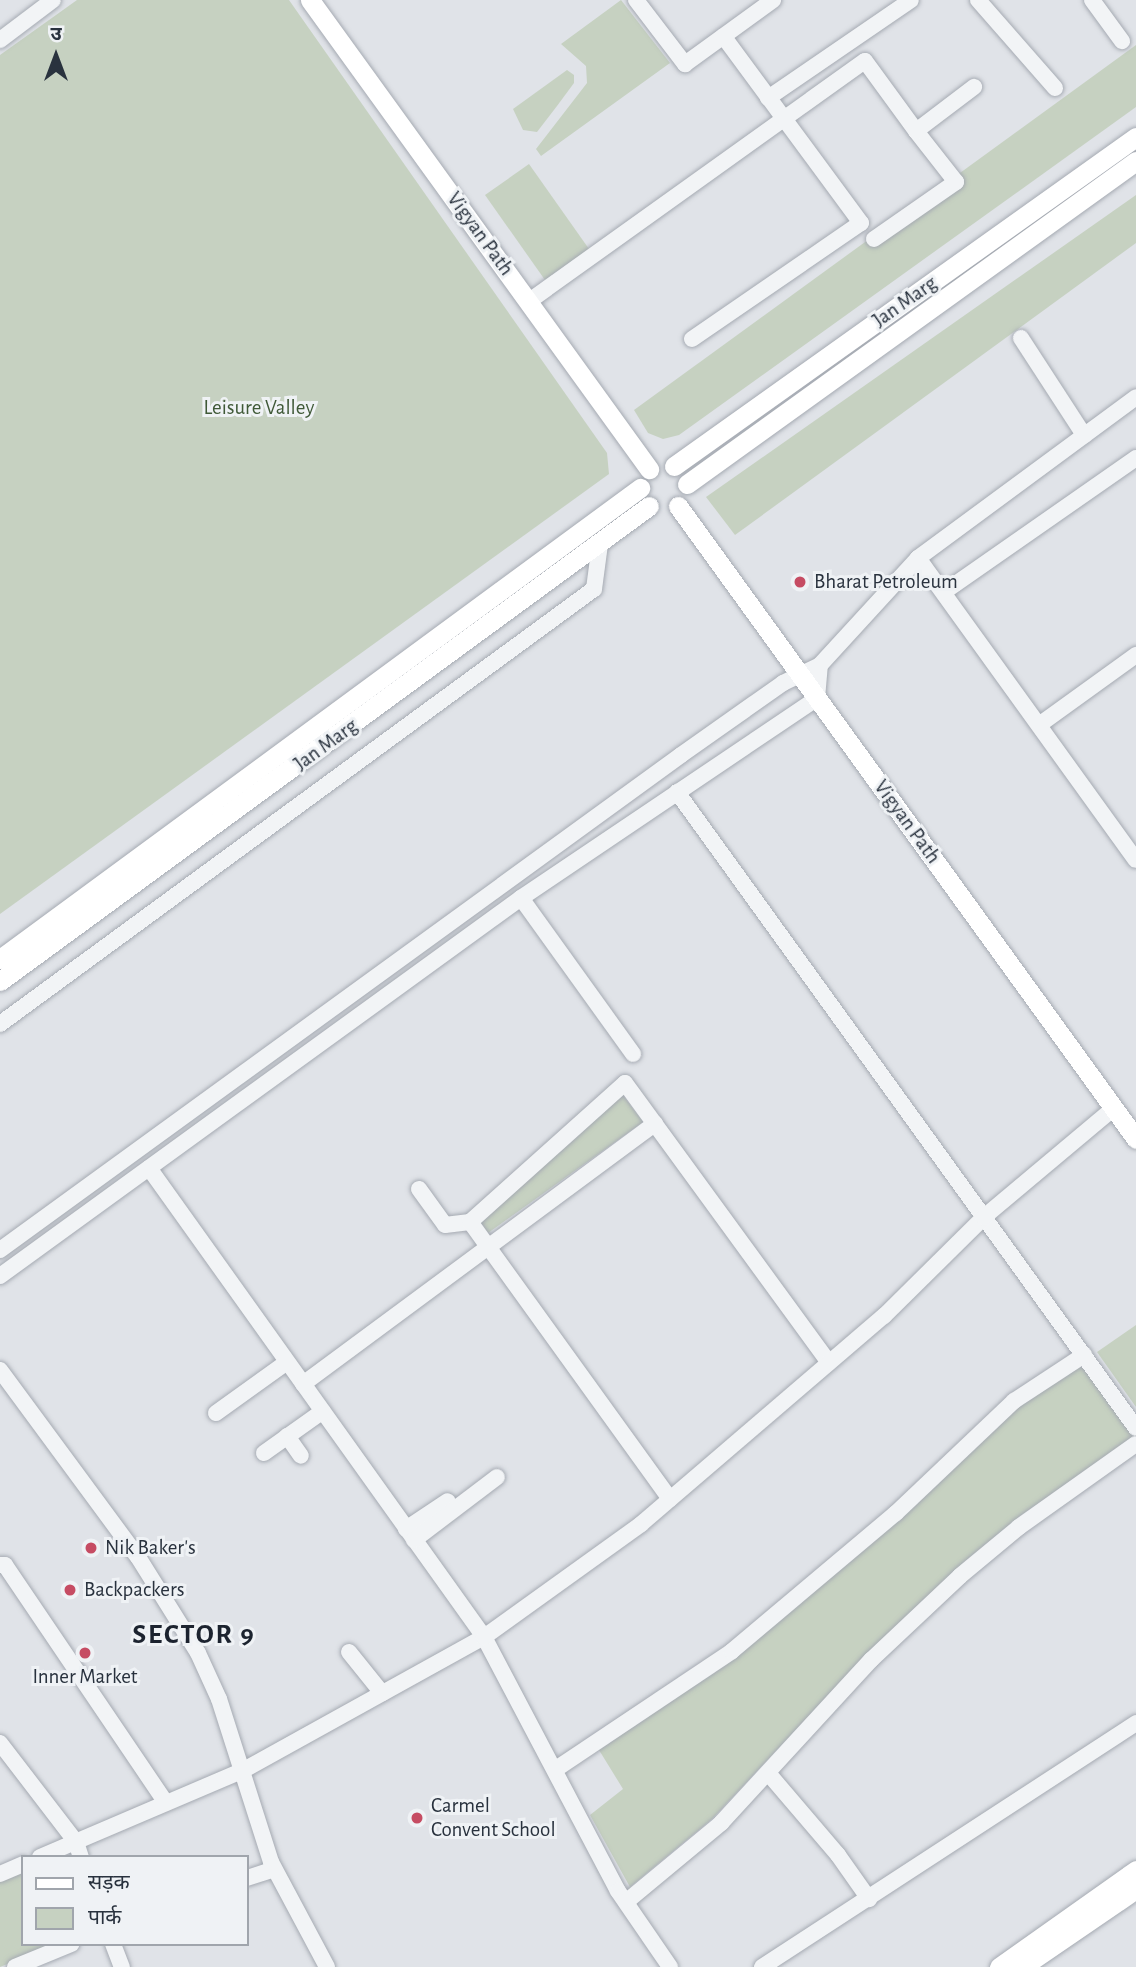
<!DOCTYPE html>
<meta charset="utf-8">
<style>
body{margin:0}
#map{position:relative;width:1136px;height:1967px;overflow:hidden;background:#e0e3e8;font-family:"Alegreya Sans","Noto Sans Devanagari",sans-serif}
div>[style]{position:absolute}
.green>*{inset:0;background:#c6d1c1}
.roads{filter:drop-shadow(0 0 2px #a5aab2) drop-shadow(0 0 2px #a5aab2)}
.minor>*{height:16px;margin:-8px;padding:0 8px;transform-origin:8px;border-radius:8px;background:#f2f4f6}
.major>*{height:19px;margin:-9.5px;padding:0 9.5px;transform-origin:9.5px;border-radius:9.5px;background:#fff}
.dots>*{width:19px;height:19px;translate:-50% -50%;box-sizing:border-box;border:4px solid #eff2f5;border-radius:50%}
span{translate:-50% -50%;white-space:nowrap;text-align:center;line-height:1.15;-webkit-text-stroke:6px #eff2f5;paint-order:stroke}
.street-label{font-size:21px;color:#29323e}
.park-label{font-size:21px;color:#3f5937}
.poi-label{font-size:21px;color:#29323e}
.left{translate:0 -50%;text-align:left}
.district-label{font-size:28px;color:#1c232f;font-weight:700;letter-spacing:2px}
.legend{position:absolute;left:21px;top:1855px;width:228px;height:91px;box-sizing:border-box;background:#eff2f5;border:2px solid #a0a5ac;margin:0;padding:9px 12px;list-style:none;font-size:21px;color:#29323e}
.legend li{display:flex;align-items:center;gap:14px;height:35px}
.legend b{width:35px;border:2px solid #a0a5ac}
.north{position:absolute;left:21px;top:21px;width:70px;height:70px;-webkit-text-stroke:5px #eff2f5;paint-order:stroke;rotate:0deg;font-size:19px;font-weight:700;line-height:28px;text-align:center;color:#29323e}
.north::after{content:'';display:block;margin:auto;width:24px;height:32px;background:#29323e;clip-path:polygon(50% 0,100% 100%,50% 72%,0 100%)}
</style>
<div id="map">
<div class="green">
<i style="clip-path:polygon(77px 0,289px 0,607px 453px,609px 474px,0 914px,0 55px)"></i>
<i style="clip-path:polygon(621px 0,670px 63px,541px 156px,536px 149px,587px 83px,586px 66px,561px 44px)"></i>
<i style="clip-path:polygon(1136px 45px,1136px 107px,679px 435px,663px 439px,648px 433px,634px 410px)"></i>
<i style="clip-path:polygon(567px 70px,574px 75px,574px 83px,557px 106px,537px 132px,523px 130px,513px 109px)"></i>
<i style="clip-path:polygon(529px 164px,589px 249px,545px 280px,485px 195px)"></i>
<i style="clip-path:polygon(1136px 195px,1136px 243px,735px 535px,706px 497px)"></i>
<i style="clip-path:polygon(622px 1094px,643px 1122px,488px 1233px,480px 1221px)"></i>
<i style="clip-path:polygon(1136px 1325px,1136px 1407px,1097px 1352px)"></i>
<i style="clip-path:polygon(1081px 1363px,1136px 1438px,1020px 1516px,964px 1562px,866px 1655px,712px 1819px,630px 1887px,590px 1815px,623px 1789px,599px 1750px,733px 1657px,1017px 1406px)"></i>
<i style="clip-path:polygon(23px 1871px,23px 1944px,57px 1944px,0 1967px,0 1880px)"></i>
</div>
<div class="roads">
<div class="minor">
<i style="left:636px;top:0;width:81px;rotate:52.6deg"></i>
<i style="left:685px;top:64px;width:109px;rotate:-36deg"></i>
<i style="left:978px;top:0;width:117px;rotate:48.8deg"></i>
<i style="left:1092px;top:0;width:51px;rotate:53.8deg"></i>
<i style="left:0;top:40px;width:66px;rotate:-37deg"></i>
<i style="left:768px;top:98px;width:173px;rotate:-34.4deg"></i>
<i style="left:874px;top:239px;width:100px;rotate:-34.8deg"></i>
<i style="left:956px;top:182px;width:65px;rotate:-128.1deg"></i>
<i style="left:528px;top:302px;width:414px;rotate:-35.6deg"></i>
<i style="left:865px;top:61px;width:87px;rotate:53.9deg"></i>
<i style="left:916px;top:131px;width:73px;rotate:-37.2deg"></i>
<i style="left:1021px;top:338px;width:116px;rotate:57deg"></i>
<i style="left:692px;top:339px;width:205px;rotate:-34.5deg"></i>
<i style="left:861px;top:223px;width:232px;rotate:-126.4deg"></i>
<i style="left:918px;top:558px;width:372px;rotate:54.2deg"></i>
<i style="left:944px;top:592px;width:234px;rotate:-34.9deg"></i>
<i style="left:1039px;top:725px;width:120px;rotate:-35.8deg"></i>
<i style="left:677px;top:792px;width:784px;rotate:54.18deg"></i>
<i style="left:521px;top:898px;width:192px;rotate:54.3deg"></i>
<i style="left:0;top:1024px;width:736px;rotate:-36.22deg"></i>
<i style="left:594px;top:589px;width:45px;rotate:-82.4deg"></i>
<i style="left:149px;top:1168px;width:576px;rotate:54.46deg"></i>
<i style="left:484px;top:1637px;width:287px;rotate:62.2deg"></i>
<i style="left:618px;top:1891px;width:92px;rotate:55.6deg"></i>
<i style="left:419px;top:1189px;width:44px;rotate:54.2deg"></i>
<i style="left:445px;top:1225px;width:25px;rotate:-7deg"></i>
<i style="left:0;top:1250px;width:842px;rotate:-36.01deg"></i>
<i style="left:681px;top:755px;width:125px;rotate:-35.2deg"></i>
<i style="left:783px;top:683px;width:41px;rotate:-25.9deg"></i>
<i style="left:820px;top:665px;width:145px;rotate:-47.5deg"></i>
<i style="left:918px;top:558px;width:271px;rotate:-36.4deg"></i>
<i style="left:0;top:1276px;width:644px;rotate:-35.96deg"></i>
<i style="left:521px;top:898px;width:357px;rotate:-34deg"></i>
<i style="left:817px;top:698px;width:33px;rotate:-85deg"></i>
<i style="left:0;top:1370px;width:232px;rotate:53.6deg"></i>
<i style="left:138px;top:1557px;width:113px;rotate:58deg"></i>
<i style="left:198px;top:1653px;width:51px;rotate:65.5deg"></i>
<i style="left:219px;top:1699px;width:171px;rotate:72.3deg"></i>
<i style="left:271px;top:1862px;width:119px;rotate:61.9deg"></i>
<i style="left:303px;top:1384px;width:438px;rotate:-36.5deg"></i>
<i style="left:216px;top:1413px;width:87px;rotate:-35.7deg"></i>
<i style="left:287px;top:1436px;width:24px;rotate:55deg"></i>
<i style="left:264px;top:1453px;width:72px;rotate:-35.4deg"></i>
<i style="left:670px;top:1499px;width:342px;rotate:-125.8deg"></i>
<i style="left:470px;top:1222px;width:208px;rotate:-41.9deg"></i>
<i style="left:625px;top:1083px;width:346px;rotate:53.9deg"></i>
<i style="left:406px;top:1529px;width:50px;rotate:-33.7deg"></i>
<i style="left:414px;top:1540px;width:104px;rotate:-37.2deg"></i>
<i style="left:0;top:1565px;width:5px"></i>
<i style="left:5px;top:1565px;width:287px;rotate:55.9deg"></i>
<i style="left:349px;top:1652px;width:53px;rotate:51.2deg"></i>
<i style="left:0;top:1743px;width:125px;rotate:52.5deg"></i>
<i style="left:76px;top:1842px;width:16px;rotate:72deg"></i>
<i style="left:556px;top:1769px;width:212px;rotate:-33.8deg"></i>
<i style="left:732px;top:1651px;width:214px;rotate:-40.1deg"></i>
<i style="left:896px;top:1513px;width:163px;rotate:-43.5deg"></i>
<i style="left:1014px;top:1401px;width:84px;rotate:-33.3deg"></i>
<i style="left:768px;top:1773px;width:108px;rotate:49.5deg"></i>
<i style="left:838px;top:1855px;width:54px;rotate:54.8deg"></i>
<i style="left:40px;top:1857px;width:220px;rotate:-23.1deg"></i>
<i style="left:242px;top:1771px;width:277px;rotate:-29deg"></i>
<i style="left:484px;top:1637px;width:193px;rotate:-35.7deg"></i>
<i style="left:641px;top:1524px;width:320px;rotate:-40.6deg"></i>
<i style="left:884px;top:1316px;width:141px;rotate:-44.7deg"></i>
<i style="left:984px;top:1217px;width:170px;rotate:-40deg"></i>
<i style="left:0;top:1874px;width:25px;rotate:-23deg"></i>
<i style="left:247px;top:1878px;width:28px;rotate:-18deg"></i>
<i style="left:626px;top:1902px;width:124px;rotate:-39.7deg"></i>
<i style="left:721px;top:1823px;width:222px;rotate:-47.4deg"></i>
<i style="left:871px;top:1660px;width:122px;rotate:-43.3deg"></i>
<i style="left:960px;top:1576px;width:77px;rotate:-39.7deg"></i>
<i style="left:1019px;top:1527px;width:143px;rotate:-35.4deg"></i>
<i style="left:113px;top:1944px;width:25px;rotate:69deg"></i>
<i style="left:15px;top:1967px;width:61px;rotate:-22.3deg"></i>
<i style="left:762px;top:1967px;width:447px;rotate:-33.1deg"></i>
</div>
<div class="major">
<i style="left:310px;top:0;width:579px;rotate:54.14deg"></i>
<i style="left:674px;top:466px;width:567px;rotate:-35.46deg"></i>
<i style="left:687px;top:484px;width:553px;rotate:-35.73deg"></i>
<i style="left:678px;top:506px;width:781px;rotate:54.11deg"></i>
<i style="left:0;top:959px;width:795px;rotate:-36.35deg"></i>
<i style="left:0;top:981px;width:804px;rotate:-36.2deg"></i>
<i style="left:999px;top:1967px;width:168px;rotate:-35.3deg"></i>
<i style="left:1022px;top:1967px;width:138px;rotate:-34.4deg"></i>
</div>
</div>
<div class="dots">
<i style="left:800px;top:582px;background:#c64c63"></i>
<i style="left:91px;top:1548px;background:#c64c63"></i>
<i style="left:70px;top:1590px;background:#c64c63"></i>
<i style="left:85px;top:1653px;background:#c64c63"></i>
<i style="left:417px;top:1818px;background:#c64c63"></i>
</div>
<div class="street-label">
<span style="left:480px;top:234px;rotate:54deg">Vigyan Path</span>
<span style="left:905px;top:302px;rotate:-35deg">Jan Marg</span>
<span style="left:326px;top:745px;rotate:-36deg">Jan Marg</span>
<span style="left:907px;top:822px;rotate:54deg">Vigyan Path</span>
</div>
<div class="park-label">
<span style="left:259px;top:408px">Leisure Valley</span>
</div>
<div class="poi-label">
<span class="left" style="left:814px;top:582px">Bharat Petroleum</span>
<span class="left" style="left:105px;top:1548px">Nik Baker's</span>
<span class="left" style="left:84px;top:1590px">Backpackers</span>
<span style="left:85px;top:1677px">Inner Market</span>
<span class="left" style="left:431px;top:1818px">Carmel<br>Convent School</span>
</div>
<div class="district-label">
<span style="left:194px;top:1635px">SECTOR 9</span>
</div>
<ul class="legend">
<li><b style="height:9px;background:#fff"></b>सड़क</li>
<li><b style="height:19px;background:#c6d1c1"></b>पार्क</li>
</ul>
<div class="north">उ</div>
</div>
